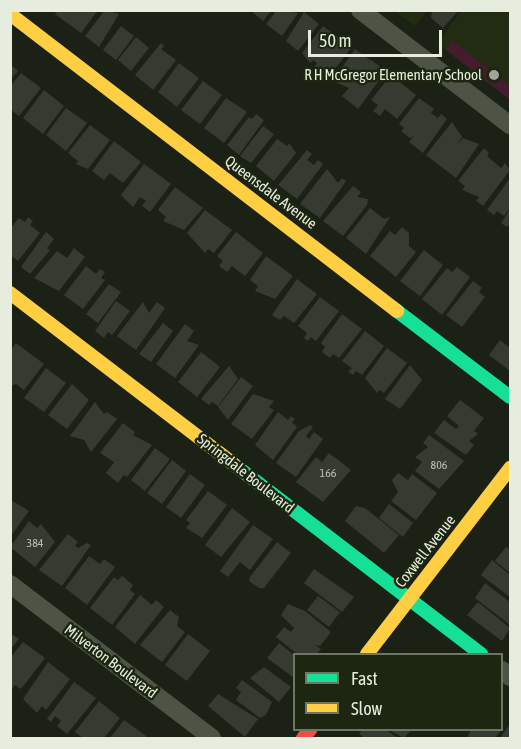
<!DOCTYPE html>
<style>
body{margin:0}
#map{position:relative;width:521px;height:749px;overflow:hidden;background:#1b2115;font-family:"Asap Condensed",sans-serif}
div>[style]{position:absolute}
.built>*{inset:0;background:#212c12}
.green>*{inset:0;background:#451c2d}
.building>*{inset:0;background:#363b31}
.street>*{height:18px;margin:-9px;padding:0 9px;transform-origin:9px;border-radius:9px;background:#4e5445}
.fast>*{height:14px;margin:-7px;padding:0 7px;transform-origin:7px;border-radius:7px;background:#16e098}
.slow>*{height:14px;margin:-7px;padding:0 7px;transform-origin:7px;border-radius:7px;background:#ffcf43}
.jam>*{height:14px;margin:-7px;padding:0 7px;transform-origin:7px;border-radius:7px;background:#f24e42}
.dots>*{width:16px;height:16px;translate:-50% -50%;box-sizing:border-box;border:3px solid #1c2610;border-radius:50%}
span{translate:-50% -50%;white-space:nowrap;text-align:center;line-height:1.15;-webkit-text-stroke:5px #1c2610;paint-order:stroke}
.number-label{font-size:12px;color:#bac0b3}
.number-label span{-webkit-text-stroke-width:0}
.poi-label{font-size:15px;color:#e6edde}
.right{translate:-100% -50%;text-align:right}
.street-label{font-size:15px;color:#e6edde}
.frame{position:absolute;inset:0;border:12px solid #e6edde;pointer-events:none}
.legend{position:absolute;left:293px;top:653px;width:210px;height:78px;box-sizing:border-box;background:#1c2610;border:2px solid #6d7662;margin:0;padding:8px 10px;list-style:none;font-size:18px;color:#e6edde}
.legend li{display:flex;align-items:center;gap:12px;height:30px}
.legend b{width:30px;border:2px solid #6d7662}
.scale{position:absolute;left:308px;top:30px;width:134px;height:27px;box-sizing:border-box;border:3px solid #e6edde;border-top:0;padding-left:8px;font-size:18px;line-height:21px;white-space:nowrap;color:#e6edde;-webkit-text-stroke:4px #1c2610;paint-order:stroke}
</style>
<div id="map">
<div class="built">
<i style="clip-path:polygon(395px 11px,427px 11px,415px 26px)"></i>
<i style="clip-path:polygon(461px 11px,510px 11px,510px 100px,437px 43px)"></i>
</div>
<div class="green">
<i style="clip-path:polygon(452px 40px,510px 86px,510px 100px,446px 50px)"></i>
</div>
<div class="building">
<i style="clip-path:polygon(58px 10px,98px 10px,81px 33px,55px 14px)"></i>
<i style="clip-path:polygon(105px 10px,119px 14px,99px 47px,85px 36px)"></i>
<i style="clip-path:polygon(250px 10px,272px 10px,263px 21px)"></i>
<i style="clip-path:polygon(277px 10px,298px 13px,282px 36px,266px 24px)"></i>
<i style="clip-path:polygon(432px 10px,459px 10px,443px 28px,431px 18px)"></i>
<i style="clip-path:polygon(304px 12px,319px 24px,298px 51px,286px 41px)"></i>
<i style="clip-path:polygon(121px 26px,134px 36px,116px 60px,103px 50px)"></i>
<i style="clip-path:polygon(323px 26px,352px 47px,331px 74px,326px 70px,322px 75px,314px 68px,317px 63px,313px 60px,310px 63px,302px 53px)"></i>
<i style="clip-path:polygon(136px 37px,149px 48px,131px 71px,118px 60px)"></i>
<i style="clip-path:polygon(161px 43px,164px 46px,161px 49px,176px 60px,153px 90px,135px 75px)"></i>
<i style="clip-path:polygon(355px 49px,370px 60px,367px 64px,371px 60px,386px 71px,358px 109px,342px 96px,349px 88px,337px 83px,335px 77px)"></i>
<i style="clip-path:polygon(179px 63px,199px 78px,177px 107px,158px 92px)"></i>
<i style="clip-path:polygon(10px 64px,18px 71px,10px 80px)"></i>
<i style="clip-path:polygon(21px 73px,41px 88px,19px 116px,10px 109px,10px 87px)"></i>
<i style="clip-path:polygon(391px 75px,416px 95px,397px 119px,385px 109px,380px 116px,373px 111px,378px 105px,371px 100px)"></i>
<i style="clip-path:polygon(203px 81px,222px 95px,200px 124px,181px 110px)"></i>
<i style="clip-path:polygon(44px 90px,64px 106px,43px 134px,23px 118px)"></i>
<i style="clip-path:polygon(226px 98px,247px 112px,224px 143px,204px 128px)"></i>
<i style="clip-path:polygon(419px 98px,434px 109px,431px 113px,438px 118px,441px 114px,447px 119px,423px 153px,409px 142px,414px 136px,410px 138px,401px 131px,404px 128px,399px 124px)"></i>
<i style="clip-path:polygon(66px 108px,87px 123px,66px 151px,46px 135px)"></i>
<i style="clip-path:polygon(256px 114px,264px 120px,239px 155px,227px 145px,249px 117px,252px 119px)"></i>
<i style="clip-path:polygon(452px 122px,462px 137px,457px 145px,463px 138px,479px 144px,456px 178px,426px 155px)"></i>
<i style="clip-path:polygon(90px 125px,110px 140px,88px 169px,76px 164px,78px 161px,68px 153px)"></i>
<i style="clip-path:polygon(263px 126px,274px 134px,251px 163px,240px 156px)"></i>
<i style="clip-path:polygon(277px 139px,287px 146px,289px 143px,296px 153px,274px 181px,256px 166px)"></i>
<i style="clip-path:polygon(114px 141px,141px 162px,123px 183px,110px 173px,104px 180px,92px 171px)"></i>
<i style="clip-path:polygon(484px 148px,489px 153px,487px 156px,501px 168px,505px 163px,510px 170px,483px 206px,476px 201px,479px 197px,462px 190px,465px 186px,458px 181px)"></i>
<i style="clip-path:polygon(307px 150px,312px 154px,307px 160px,314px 165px,318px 160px,323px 164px,297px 199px,278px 185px)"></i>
<i style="clip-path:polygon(144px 164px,171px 184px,150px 212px,142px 206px,146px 201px,140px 197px,133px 207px,121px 195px)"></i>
<i style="clip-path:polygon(327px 169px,338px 183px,342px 178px,346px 181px,320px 218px,300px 204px)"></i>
<i style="clip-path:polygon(510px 178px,510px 208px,504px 216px,497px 211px,494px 215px,487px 210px)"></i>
<i style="clip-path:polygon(353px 186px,361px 192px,357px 197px,368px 199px,367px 205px,343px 236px,323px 221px)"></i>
<i style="clip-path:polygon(175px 187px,203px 208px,184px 230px,163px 221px,166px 217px,158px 210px)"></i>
<i style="clip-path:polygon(370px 208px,384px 219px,390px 217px,366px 254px,346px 238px)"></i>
<i style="clip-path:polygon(510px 209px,510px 224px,507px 227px,501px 223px)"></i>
<i style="clip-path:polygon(205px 210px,232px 230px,214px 253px,208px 249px,205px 253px,187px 233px)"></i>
<i style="clip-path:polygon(28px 217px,33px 221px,30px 225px,40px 233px,18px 261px,10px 255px,10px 229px,19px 218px,25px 222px)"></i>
<i style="clip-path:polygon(402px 227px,409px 233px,409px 246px,416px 252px,396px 277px,370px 256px,390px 231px,395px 235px)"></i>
<i style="clip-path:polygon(46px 232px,54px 239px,47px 248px,50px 250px,30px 274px,21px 267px)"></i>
<i style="clip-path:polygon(236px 232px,263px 253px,245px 276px,232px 266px,227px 272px,219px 266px,223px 261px,217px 256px)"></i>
<i style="clip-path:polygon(74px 248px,85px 257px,59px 291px,34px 278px,57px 251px,67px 258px)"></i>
<i style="clip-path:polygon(424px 250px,443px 265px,420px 296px,400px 281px)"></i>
<i style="clip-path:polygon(266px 256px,293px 276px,275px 299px,255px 291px,258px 286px,250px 280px)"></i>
<i style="clip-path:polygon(86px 266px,96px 274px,100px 269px,105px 272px,101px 278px,105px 280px,83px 309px,64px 295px)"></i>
<i style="clip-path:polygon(457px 267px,470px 277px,442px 315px,422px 299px,447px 268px,452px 272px)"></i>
<i style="clip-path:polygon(297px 279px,317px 294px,294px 323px,284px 316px,280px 320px,272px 315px)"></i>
<i style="clip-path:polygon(473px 281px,482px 288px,479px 292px,485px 297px,462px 327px,446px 315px)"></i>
<i style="clip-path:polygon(109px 284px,121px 292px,98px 323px,86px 314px)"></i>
<i style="clip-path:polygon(320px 297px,339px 311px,316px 341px,311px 337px,308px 341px,304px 338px,307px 333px,298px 326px)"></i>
<i style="clip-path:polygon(116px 301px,130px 311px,112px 335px,108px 332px,104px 338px,95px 331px)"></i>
<i style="clip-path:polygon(143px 302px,149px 313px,157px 302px,165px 308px,136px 350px,117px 336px)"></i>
<i style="clip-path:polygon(342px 314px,362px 329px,339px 358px,333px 354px,330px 358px,322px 352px,325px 347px,321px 343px)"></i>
<i style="clip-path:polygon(163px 323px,173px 331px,151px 362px,139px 354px)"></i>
<i style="clip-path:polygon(185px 324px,194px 331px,187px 341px,199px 345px,175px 378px,156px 364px)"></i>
<i style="clip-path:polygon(365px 331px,384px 346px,362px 375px,356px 371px,353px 375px,348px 372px,352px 368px,342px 361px)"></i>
<i style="clip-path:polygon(500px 340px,510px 348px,510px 371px,489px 355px)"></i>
<i style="clip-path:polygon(16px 343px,44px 364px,24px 390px,16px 384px,10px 386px,10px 351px)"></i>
<i style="clip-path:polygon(387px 348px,407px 363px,384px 393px,380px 390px,377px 393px,365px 378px)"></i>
<i style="clip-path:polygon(201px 352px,220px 367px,197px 397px,178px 382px)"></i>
<i style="clip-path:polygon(410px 365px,422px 380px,400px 409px,385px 399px)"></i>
<i style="clip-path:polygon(229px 366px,238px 379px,218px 406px,212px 402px,209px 405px,201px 399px)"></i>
<i style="clip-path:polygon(46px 368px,66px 383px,44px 412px,24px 398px)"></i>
<i style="clip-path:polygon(241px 377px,253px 386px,228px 420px,218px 407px)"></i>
<i style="clip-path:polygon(72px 384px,89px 400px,67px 429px,48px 415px)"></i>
<i style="clip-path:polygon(253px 394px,274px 401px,269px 407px,274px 410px,252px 439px,231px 424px)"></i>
<i style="clip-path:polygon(460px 400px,484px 418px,474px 431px,478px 434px,469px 441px,474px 445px,466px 455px,434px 433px,444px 420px,456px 429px,459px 426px,447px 416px)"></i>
<i style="clip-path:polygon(95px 402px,104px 414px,107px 412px,117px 419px,91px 452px,84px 440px,70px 436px)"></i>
<i style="clip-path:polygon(278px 412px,288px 420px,291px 416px,295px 419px,292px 422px,297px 427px,273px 460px,255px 445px)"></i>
<i style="clip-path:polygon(123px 423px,135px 432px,133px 435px,152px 445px,127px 477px,124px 475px,118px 483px,106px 473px,129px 442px,114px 462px,100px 453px)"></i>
<i style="clip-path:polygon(310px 425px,313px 427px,306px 436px,309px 439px,314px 432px,323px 439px,296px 477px,276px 463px,299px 431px)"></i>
<i style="clip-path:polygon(429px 435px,464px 461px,439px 489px,415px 471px,422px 462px,415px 457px,428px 447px,423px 443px)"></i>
<i style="clip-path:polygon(155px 448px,170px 459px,145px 491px,131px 480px)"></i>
<i style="clip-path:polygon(329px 453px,351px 470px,323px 502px,296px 482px,316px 457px,322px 462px)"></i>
<i style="clip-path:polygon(172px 460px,186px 471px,162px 504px,147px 493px)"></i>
<i style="clip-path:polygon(398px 473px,408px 480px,412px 474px,437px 493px,416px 520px,391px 501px,398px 492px,392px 480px)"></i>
<i style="clip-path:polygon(190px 474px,205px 485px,181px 518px,166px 507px)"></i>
<i style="clip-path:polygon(208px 491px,227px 505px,202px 538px,186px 528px,190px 523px,186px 520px)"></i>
<i style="clip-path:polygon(11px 500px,29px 511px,10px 537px,10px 501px)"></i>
<i style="clip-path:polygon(389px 504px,413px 523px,403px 537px,379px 518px)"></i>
<i style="clip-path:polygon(356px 506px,365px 508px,399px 535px,384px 553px,345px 521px)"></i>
<i style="clip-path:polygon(232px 508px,250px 522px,221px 557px,205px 545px)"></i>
<i style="clip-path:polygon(29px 521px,37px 528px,41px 524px,55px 542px,35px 567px,10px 547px)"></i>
<i style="clip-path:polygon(253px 525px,273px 539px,250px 570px,240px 562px,228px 577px,220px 571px)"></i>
<i style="clip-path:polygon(68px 534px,78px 542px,75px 545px,78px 548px,87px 543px,91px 545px,62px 586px,39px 570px)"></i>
<i style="clip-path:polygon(277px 542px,291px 553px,264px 588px,259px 588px,249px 581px,250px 577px)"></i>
<i style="clip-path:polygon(506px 547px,510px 550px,510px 573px,495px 561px)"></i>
<i style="clip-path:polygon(89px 556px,100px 564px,104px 559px,115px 567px,87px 605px,65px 588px)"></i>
<i style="clip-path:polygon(492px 560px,510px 575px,510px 597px,481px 575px)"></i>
<i style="clip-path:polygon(314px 569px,354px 597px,342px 612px,304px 583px)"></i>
<i style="clip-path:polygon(122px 576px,133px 585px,130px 590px,135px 594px,112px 625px,90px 608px,114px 577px,118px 580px)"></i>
<i style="clip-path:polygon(485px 583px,510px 602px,510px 625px,475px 598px)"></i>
<i style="clip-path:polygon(140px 595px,152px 605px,156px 600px,164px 607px,135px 644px,115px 627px)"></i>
<i style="clip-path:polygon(318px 596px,340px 612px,329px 627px,307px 610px)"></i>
<i style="clip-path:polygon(478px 602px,510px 628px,502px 641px,467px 615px)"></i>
<i style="clip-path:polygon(288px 604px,305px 611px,331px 632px,320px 646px,315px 645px,321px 649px,317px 654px,297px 654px,276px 637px,284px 627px,291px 632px,294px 628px,281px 615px)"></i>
<i style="clip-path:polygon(170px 610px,179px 617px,177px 626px,185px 632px,162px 662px,140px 645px)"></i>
<i style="clip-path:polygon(10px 633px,19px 639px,10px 650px)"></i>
<i style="clip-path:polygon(188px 634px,210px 651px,187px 681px,165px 665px)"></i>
<i style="clip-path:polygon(23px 642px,45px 658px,21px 689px,15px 685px,10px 691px,10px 658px)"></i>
<i style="clip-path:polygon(279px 643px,294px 655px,294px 678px,267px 658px)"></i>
<i style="clip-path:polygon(48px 662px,70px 679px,46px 710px,42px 706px,37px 713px,23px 699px)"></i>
<i style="clip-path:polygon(264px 667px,291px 687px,279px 702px,250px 678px)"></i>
<i style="clip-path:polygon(242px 680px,272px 702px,266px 715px,260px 718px,236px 700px,241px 692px,236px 688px)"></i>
<i style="clip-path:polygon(74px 682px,96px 698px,67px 734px,57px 726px,61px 721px,55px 716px,51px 722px,47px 719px)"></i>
<i style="clip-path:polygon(218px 694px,258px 719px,245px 737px,208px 706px)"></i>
<i style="clip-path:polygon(99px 701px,120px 718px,104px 738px,83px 738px,75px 732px)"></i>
<i style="clip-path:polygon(124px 720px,146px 736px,144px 738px,110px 738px)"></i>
<i style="clip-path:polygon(510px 724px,510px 738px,500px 738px)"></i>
<i style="clip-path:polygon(362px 730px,386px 730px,398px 738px,365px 738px,359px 734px)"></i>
<i style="clip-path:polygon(389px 730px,411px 730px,404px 738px)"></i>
<i style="clip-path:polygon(471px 730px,501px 730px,495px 738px,467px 738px)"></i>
</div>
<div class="street">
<i style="left:360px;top:10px;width:189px;rotate:37.5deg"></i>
<i style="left:10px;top:584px;width:254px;rotate:37.3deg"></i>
<i style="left:502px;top:670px;width:11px;rotate:41deg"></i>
</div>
<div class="fast">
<i style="left:397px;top:311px;width:142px;rotate:37.3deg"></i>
<i style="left:232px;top:463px;width:314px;rotate:37.5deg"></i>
</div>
<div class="slow">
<i style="left:10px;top:14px;width:488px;rotate:37.5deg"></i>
<i style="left:10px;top:293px;width:280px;rotate:37.4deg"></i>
<i style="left:367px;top:654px;width:235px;rotate:-52.4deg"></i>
</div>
<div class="jam">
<i style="left:303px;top:738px;width:11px;rotate:-49deg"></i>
</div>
<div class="dots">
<i style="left:494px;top:75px;background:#9fa698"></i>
</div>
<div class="number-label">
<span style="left:439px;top:466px">806</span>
<span style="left:328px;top:474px">166</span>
<span style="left:35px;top:544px">384</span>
</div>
<div class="poi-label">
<span class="right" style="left:482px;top:75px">R H McGregor Elementary School</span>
</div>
<div class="street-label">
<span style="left:271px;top:192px;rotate:37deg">Queensdale Avenue</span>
<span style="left:246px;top:473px;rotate:38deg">Springdale Boulevard</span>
<span style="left:425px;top:551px;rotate:-52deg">Coxwell Avenue</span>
<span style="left:111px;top:661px;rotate:37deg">Milverton Boulevard</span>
</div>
<div class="frame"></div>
<ul class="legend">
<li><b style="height:8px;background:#16e098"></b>Fast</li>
<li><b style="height:8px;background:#ffcf43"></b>Slow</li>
</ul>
<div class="scale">50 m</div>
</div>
